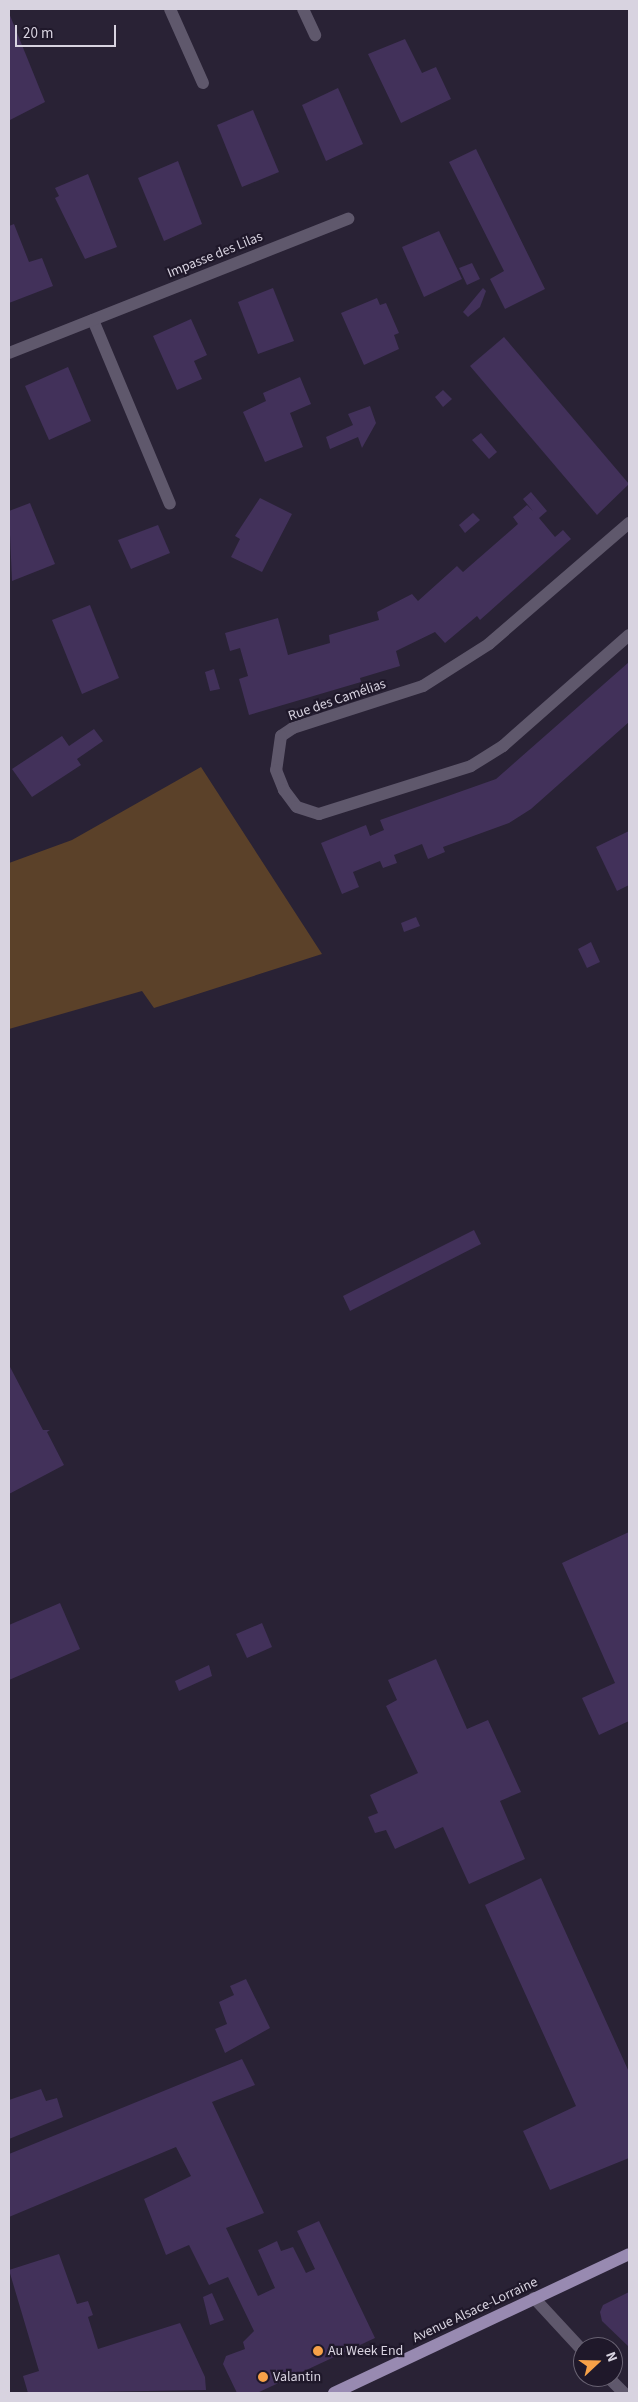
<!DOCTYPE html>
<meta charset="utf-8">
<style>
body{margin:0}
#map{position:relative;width:638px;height:2402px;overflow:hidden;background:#292235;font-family:"Source Sans 3",sans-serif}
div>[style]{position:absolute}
.green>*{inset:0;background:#5b4129}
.building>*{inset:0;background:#42315a}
.service>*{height:12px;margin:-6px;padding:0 6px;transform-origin:6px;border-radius:6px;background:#5f586c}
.minor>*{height:12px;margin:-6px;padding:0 6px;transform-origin:6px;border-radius:6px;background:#5f586c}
.primary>*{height:12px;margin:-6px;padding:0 6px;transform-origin:6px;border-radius:6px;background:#988ab1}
.dots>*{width:14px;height:14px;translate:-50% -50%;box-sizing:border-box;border:2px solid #1f182a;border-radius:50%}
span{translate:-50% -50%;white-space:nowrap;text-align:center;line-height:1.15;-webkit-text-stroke:4.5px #1f182a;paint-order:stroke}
.street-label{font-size:14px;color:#d8d3e0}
.poi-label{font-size:14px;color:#d8d3e0}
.left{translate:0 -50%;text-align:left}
.frame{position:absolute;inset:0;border:10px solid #d8d3e0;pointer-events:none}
.north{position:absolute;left:573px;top:2337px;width:50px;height:50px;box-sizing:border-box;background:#1f182a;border:1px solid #696373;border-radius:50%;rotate:69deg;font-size:14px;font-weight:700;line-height:20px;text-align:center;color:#d8d3e0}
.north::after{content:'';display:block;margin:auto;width:18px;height:22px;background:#f7a148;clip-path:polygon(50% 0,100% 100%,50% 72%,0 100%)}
.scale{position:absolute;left:15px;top:25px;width:101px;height:22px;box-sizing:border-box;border:2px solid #d8d3e0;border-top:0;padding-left:6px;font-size:15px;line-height:18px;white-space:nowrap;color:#d8d3e0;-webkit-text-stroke:4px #1f182a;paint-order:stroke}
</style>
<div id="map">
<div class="green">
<i style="clip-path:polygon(201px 767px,322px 954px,154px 1008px,142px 991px,9px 1029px,9px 863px,72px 840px)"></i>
</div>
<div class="building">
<i style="clip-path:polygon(9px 13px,45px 102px,10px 120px,9px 117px)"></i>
<i style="clip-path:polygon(405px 39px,422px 73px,436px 67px,451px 99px,401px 123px,368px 54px)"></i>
<i style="clip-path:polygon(338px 88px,363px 144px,326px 161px,302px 105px)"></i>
<i style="clip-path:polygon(253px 110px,279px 172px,242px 187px,217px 125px)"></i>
<i style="clip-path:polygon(476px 149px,545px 289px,505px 309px,490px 279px,504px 271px,449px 162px)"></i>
<i style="clip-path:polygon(178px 161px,202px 224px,164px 241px,138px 178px)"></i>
<i style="clip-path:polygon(88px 174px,117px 247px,85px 259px,55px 198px,59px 196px,55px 188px)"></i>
<i style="clip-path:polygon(14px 224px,29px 262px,42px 258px,53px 286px,9px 303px,9px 226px)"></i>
<i style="clip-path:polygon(439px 231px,462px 279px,424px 297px,402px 247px)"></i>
<i style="clip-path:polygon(472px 263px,480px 279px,467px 285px,459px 268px)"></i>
<i style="clip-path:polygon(273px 288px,294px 341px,258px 354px,238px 302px)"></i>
<i style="clip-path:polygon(483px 288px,486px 291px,480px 307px,468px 317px,463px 312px)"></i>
<i style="clip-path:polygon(377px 298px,380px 305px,386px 303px,399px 333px,394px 335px,399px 349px,364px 365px,341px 313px)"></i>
<i style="clip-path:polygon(191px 319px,207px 355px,194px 361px,202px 379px,177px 390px,153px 336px)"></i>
<i style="clip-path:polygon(504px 337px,629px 484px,597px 515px,470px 366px)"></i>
<i style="clip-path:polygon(68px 367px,91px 421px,49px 440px,25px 386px)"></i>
<i style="clip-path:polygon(300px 377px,311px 404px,290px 413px,303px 447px,265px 462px,243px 412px,266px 401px,263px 393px)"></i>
<i style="clip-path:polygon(443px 390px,452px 399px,443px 407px,435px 397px)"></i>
<i style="clip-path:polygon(370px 406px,376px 423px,362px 448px,358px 437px,330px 449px,326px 437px,353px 425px,348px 414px)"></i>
<i style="clip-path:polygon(481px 433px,497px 452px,489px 459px,472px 440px)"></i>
<i style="clip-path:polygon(531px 492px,547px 511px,539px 518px,555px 537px,563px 530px,571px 539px,480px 620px,477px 616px,445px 643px,435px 632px,396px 651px,400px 666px,360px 678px,361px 682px,249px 715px,239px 679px,248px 676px,240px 648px,230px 651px,225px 633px,278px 618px,288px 655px,330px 643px,329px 635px,379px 620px,377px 612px,412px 594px,418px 601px,457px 566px,463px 572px,518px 524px,513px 517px,527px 505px,533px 511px,523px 499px)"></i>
<i style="clip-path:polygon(260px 498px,292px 514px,262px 572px,231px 557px,240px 539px,235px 536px)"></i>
<i style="clip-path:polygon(30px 503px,55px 564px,12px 581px,9px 511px)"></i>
<i style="clip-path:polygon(473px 513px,480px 520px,465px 533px,459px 525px)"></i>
<i style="clip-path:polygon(158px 525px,170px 553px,131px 569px,118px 540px)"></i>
<i style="clip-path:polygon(90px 605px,119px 678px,82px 694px,52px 620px)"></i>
<i style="clip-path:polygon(629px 662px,629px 722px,531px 809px,509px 823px,443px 847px,445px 852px,428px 859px,422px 844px,394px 855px,397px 863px,383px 868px,380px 861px,353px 872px,359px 887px,342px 894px,321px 843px,366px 825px,370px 836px,384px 830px,380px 820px,496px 779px)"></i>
<i style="clip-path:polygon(214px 669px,220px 689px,210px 691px,205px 672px)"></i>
<i style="clip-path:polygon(94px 729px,103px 741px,77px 759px,81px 765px,32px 797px,12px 769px,62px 736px,69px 746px)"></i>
<i style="clip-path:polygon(629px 831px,629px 885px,617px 891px,596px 847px)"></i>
<i style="clip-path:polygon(416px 917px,420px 926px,404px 932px,401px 923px)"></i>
<i style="clip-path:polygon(591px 942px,600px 962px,587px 968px,578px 949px)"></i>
<i style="clip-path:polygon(474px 1230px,481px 1244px,350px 1311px,343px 1296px)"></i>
<i style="clip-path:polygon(9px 1365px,43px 1430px,50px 1430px,47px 1432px,64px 1465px,9px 1494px)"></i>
<i style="clip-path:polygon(629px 1532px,629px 1721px,599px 1735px,582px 1698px,615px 1683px,562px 1563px)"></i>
<i style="clip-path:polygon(60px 1603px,80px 1649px,9px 1680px,9px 1625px)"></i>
<i style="clip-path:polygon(262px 1623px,272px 1647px,247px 1658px,236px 1634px)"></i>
<i style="clip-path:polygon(436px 1659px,467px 1729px,488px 1720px,521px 1792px,500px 1801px,525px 1859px,469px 1884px,443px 1827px,395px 1849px,386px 1830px,375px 1833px,368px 1817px,378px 1813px,370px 1795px,418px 1773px,386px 1706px,397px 1700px,388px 1680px)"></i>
<i style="clip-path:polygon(209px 1665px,212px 1676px,179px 1691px,175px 1681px)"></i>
<i style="clip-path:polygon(541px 1878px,629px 2072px,629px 2158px,550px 2190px,523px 2131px,576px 2106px,485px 1905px)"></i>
<i style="clip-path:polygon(246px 1979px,270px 2028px,225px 2053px,215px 2029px,227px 2024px,219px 2002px,234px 1995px,230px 1986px)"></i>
<i style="clip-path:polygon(242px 2059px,255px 2085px,212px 2102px,264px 2213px,226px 2228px,258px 2296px,275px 2288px,258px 2250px,277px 2241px,281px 2251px,293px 2247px,306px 2273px,315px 2269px,297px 2231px,319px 2221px,375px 2338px,257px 2393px,237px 2393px,223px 2364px,226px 2356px,245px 2349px,243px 2342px,254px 2331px,228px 2277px,209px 2285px,189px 2245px,166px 2255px,144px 2199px,191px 2176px,176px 2147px,9px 2217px,9px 2154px)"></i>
<i style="clip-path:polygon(41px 2089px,46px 2101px,57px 2098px,63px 2117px,9px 2139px,9px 2100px)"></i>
<i style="clip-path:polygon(59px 2254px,77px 2304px,88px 2301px,93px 2315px,88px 2317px,98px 2349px,180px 2323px,205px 2377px,206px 2390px,28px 2393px,23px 2376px,39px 2371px,9px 2270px)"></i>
<i style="clip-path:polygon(629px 2292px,629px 2347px,602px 2321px,600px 2312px,603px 2305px)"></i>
<i style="clip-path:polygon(212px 2293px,224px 2320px,210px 2325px,203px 2297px)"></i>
</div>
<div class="service">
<i style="left:170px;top:9px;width:81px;rotate:66deg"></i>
<i style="left:303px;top:9px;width:29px;rotate:65deg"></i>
<i style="left:629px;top:523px;width:185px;rotate:139.2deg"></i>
<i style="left:489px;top:644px;width:78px;rotate:147.5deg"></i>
<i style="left:423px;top:686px;width:137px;rotate:162.1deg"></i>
<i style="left:293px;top:728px;width:14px;rotate:146deg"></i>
<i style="left:281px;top:736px;width:34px;rotate:98deg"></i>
<i style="left:276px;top:770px;width:22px;rotate:68deg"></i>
<i style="left:284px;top:790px;width:21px;rotate:53deg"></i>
<i style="left:297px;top:807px;width:23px;rotate:18deg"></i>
<i style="left:319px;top:814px;width:159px;rotate:-17.5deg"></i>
<i style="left:471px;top:766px;width:38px;rotate:-32deg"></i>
<i style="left:503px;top:746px;width:168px;rotate:-41.4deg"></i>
</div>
<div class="minor">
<i style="left:93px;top:320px;width:199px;rotate:67.3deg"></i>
<i style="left:9px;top:353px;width:365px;rotate:-21.6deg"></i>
<i style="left:534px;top:2298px;width:72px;rotate:47.2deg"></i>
<i style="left:608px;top:2377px;width:23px;rotate:45deg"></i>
</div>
<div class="primary">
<i style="left:334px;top:2393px;width:326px;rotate:-25.2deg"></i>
</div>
<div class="dots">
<i style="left:318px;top:2351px;background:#f7a148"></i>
<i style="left:263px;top:2377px;background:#f7a148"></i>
</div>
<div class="street-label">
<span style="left:215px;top:255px;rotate:-22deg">Impasse des Lilas</span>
<span style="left:337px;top:700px;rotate:-19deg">Rue des Camélias</span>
<span style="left:475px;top:2310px;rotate:-25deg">Avenue Alsace-Lorraine</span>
</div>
<div class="poi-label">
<span class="left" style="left:328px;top:2351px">Au Week End</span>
<span class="left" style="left:273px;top:2377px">Valantin</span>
</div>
<div class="frame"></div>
<div class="north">N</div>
<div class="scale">20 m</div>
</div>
